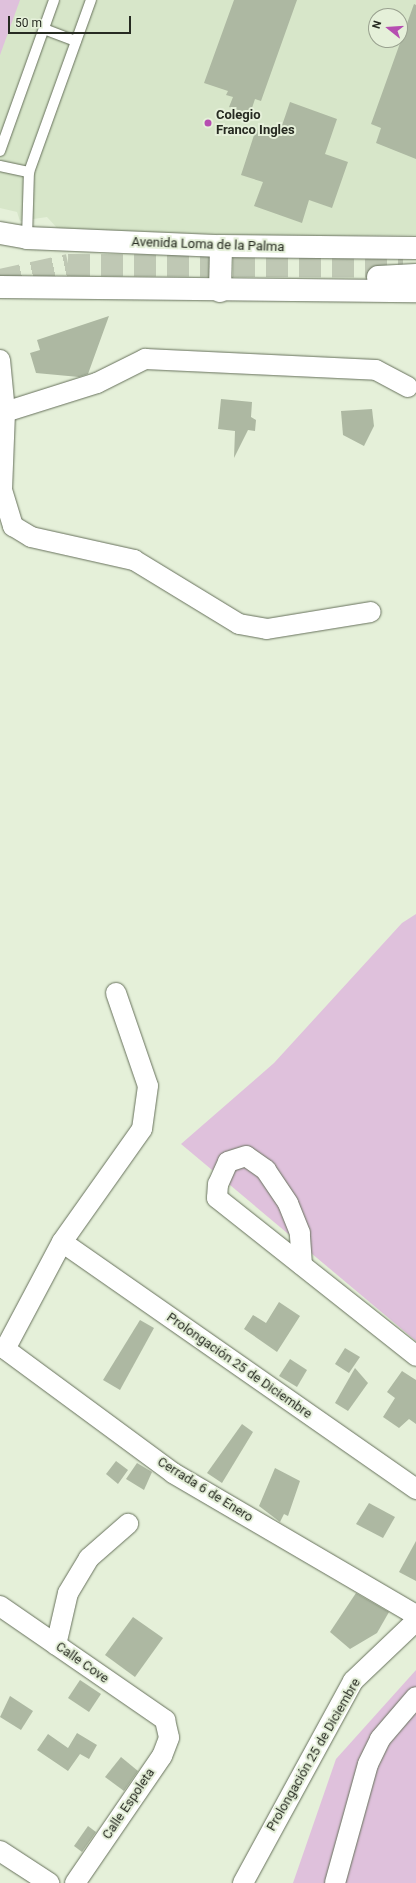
<!DOCTYPE html>
<meta charset="utf-8">
<style>
body{margin:0}
#map{position:relative;width:416px;height:1883px;overflow:hidden;background:#e5f0d9;font-family:Roboto,sans-serif}
div>[style]{position:absolute}
.built>*{inset:0;background:#d7e6c9}
.green>*{inset:0;background:#dfc1dc}
.building>*{inset:0;background:#adb8a2}
.secondary-tunnel>*{height:22px;margin-top:-11px;transform-origin:0;background:repeating-linear-gradient(90deg,#bfc8b4 0 22px,transparent 0 33px)}
.roads{filter:drop-shadow(0 0 1px #67715c) drop-shadow(0 0 1px #67715c)}
.service>*{height:10px;margin:-5px;padding:0 5px;transform-origin:5px;border-radius:5px;background:#fff}
.minor>*{height:20px;margin:-10px;padding:0 10px;transform-origin:10px;border-radius:10px;background:#fff}
.secondary>*{height:22px;margin:-11px;padding:0 11px;transform-origin:11px;border-radius:11px;background:#fff}
.dots>*{width:11px;height:11px;translate:-50% -50%;box-sizing:border-box;border:2px solid #e5f0d9;border-radius:50%}
span{translate:-50% -50%;white-space:nowrap;text-align:center;line-height:1.15;-webkit-text-stroke:4px #e5f0d9;paint-order:stroke}
.poi-label{font-size:13px;color:#262a21;font-weight:700}
.left{translate:0 -50%;text-align:left}
.street-label{font-size:13px;color:#262a21}
.north{position:absolute;left:368px;top:8px;width:40px;height:40px;box-sizing:border-box;background:#e5f0d9;border:1px solid #99a18f;border-radius:50%;rotate:287deg;font-size:11px;font-weight:700;line-height:16px;text-align:center;color:#262a21}
.north::after{content:'';display:block;margin:auto;width:14px;height:18px;background:#b64eb1;clip-path:polygon(50% 0,100% 100%,50% 72%,0 100%)}
.scale{position:absolute;left:8px;top:16px;width:123px;height:18px;box-sizing:border-box;border:2px solid #262a21;border-top:0;padding-left:5px;font-size:12px;line-height:14px;white-space:nowrap;color:#262a21;-webkit-text-stroke:3px #e5f0d9;paint-order:stroke}
</style>
<div id="map">
<div class="built">
<i style="clip-path:polygon(evenodd,0 0,416px 0,416px 235px,277px 236px,58px 229px,47px 217px,20px 221px,17px 212px,0 208px,0 0,376px 16px,400px 16px,400px 40px,376px 40px,376px 16px)"></i>
</div>
<div class="green">
<i style="clip-path:polygon(0 0,20px 0,0 55px)"></i>
<i style="clip-path:polygon(416px 914px,416px 1341px,181px 1144px,274px 1063px,402px 923px)"></i>
<i style="clip-path:polygon(416px 1670px,416px 1883px,293px 1883px,336px 1759px)"></i>
</div>
<div class="building">
<i style="clip-path:polygon(234px 0,297px 0,261px 101px,255px 99px,250px 114px,229px 107px,233px 97px,226px 95px,228px 91px,204px 83px)"></i>
<i style="clip-path:polygon(414px 4px,416px 5px,416px 159px,376px 143px,381px 128px,371px 124px)"></i>
<i style="clip-path:polygon(290px 102px,337px 119px,325px 154px,348px 162px,332px 208px,309px 200px,302px 223px,254px 206px,263px 182px,241px 175px,256px 129px,278px 137px)"></i>
<i style="clip-path:polygon(109px 316px,88px 374px,79px 377px,36px 373px,30px 353px,40px 350px,37px 340px)"></i>
<i style="clip-path:polygon(221px 399px,252px 402px,251px 417px,256px 420px,255px 431px,248px 430px,234px 458px,235px 431px,218px 429px)"></i>
<i style="clip-path:polygon(372px 409px,374px 426px,364px 446px,343px 435px,341px 411px)"></i>
<i style="clip-path:polygon(279px 1302px,300px 1316px,277px 1352px,244px 1329px,253px 1315px,266px 1323px)"></i>
<i style="clip-path:polygon(140px 1320px,154px 1328px,120px 1390px,103px 1380px)"></i>
<i style="clip-path:polygon(345px 1348px,360px 1357px,349px 1373px,335px 1364px)"></i>
<i style="clip-path:polygon(290px 1359px,307px 1370px,297px 1387px,279px 1376px)"></i>
<i style="clip-path:polygon(355px 1368px,368px 1383px,348px 1411px,335px 1403px)"></i>
<i style="clip-path:polygon(402px 1371px,416px 1380px,416px 1424px,409px 1419px,399px 1428px,383px 1417px,395px 1398px,387px 1392px)"></i>
<i style="clip-path:polygon(242px 1424px,253px 1432px,222px 1483px,207px 1473px)"></i>
<i style="clip-path:polygon(116px 1461px,128px 1470px,118px 1484px,106px 1474px)"></i>
<i style="clip-path:polygon(137px 1463px,152px 1472px,144px 1490px,126px 1479px)"></i>
<i style="clip-path:polygon(275px 1468px,300px 1481px,288px 1516px,284px 1514px,280px 1522px,259px 1506px)"></i>
<i style="clip-path:polygon(369px 1503px,395px 1517px,383px 1538px,356px 1524px)"></i>
<i style="clip-path:polygon(416px 1541px,416px 1581px,399px 1572px)"></i>
<i style="clip-path:polygon(356px 1593px,389px 1612px,377px 1633px,350px 1649px,330px 1632px)"></i>
<i style="clip-path:polygon(133px 1617px,163px 1638px,135px 1677px,105px 1655px)"></i>
<i style="clip-path:polygon(80px 1680px,101px 1694px,89px 1712px,68px 1698px)"></i>
<i style="clip-path:polygon(10px 1696px,33px 1711px,21px 1730px,0 1717px)"></i>
<i style="clip-path:polygon(77px 1733px,97px 1745px,89px 1759px,80px 1754px,68px 1771px,37px 1750px,48px 1734px,68px 1748px)"></i>
<i style="clip-path:polygon(121px 1757px,138px 1771px,124px 1791px,105px 1777px)"></i>
<i style="clip-path:polygon(88px 1826px,96px 1832px,82px 1852px,74px 1846px)"></i>
</div>
<div class="secondary-tunnel">
<i style="left:0;top:280px;width:70px;rotate:-12.4deg"></i>
<i style="left:68px;top:265px;width:335px;rotate:0.3deg"></i>
</div>
<div class="roads">
<div class="service">
<i style="left:44px;top:29px;width:34px;rotate:21deg"></i>
<i style="left:0;top:151px;width:160px;rotate:-70.3deg"></i>
<i style="left:0;top:166px;width:30px;rotate:12deg"></i>
<i style="left:27px;top:238px;width:66px;rotate:-88.3deg"></i>
<i style="left:29px;top:172px;width:183px;rotate:-70.2deg"></i>
</div>
<div class="minor">
<i style="left:0;top:360px;width:52px;rotate:84.5deg"></i>
<i style="left:5px;top:412px;width:78px;rotate:92.2deg"></i>
<i style="left:2px;top:490px;width:38px;rotate:73deg"></i>
<i style="left:13px;top:526px;width:21px;rotate:31deg"></i>
<i style="left:31px;top:537px;width:106px;rotate:12.6deg"></i>
<i style="left:134px;top:560px;width:123px;rotate:31.4deg"></i>
<i style="left:239px;top:624px;width:28px;rotate:10deg"></i>
<i style="left:267px;top:629px;width:105px;rotate:-9.3deg"></i>
<i style="left:5px;top:412px;width:96px;rotate:-17.5deg"></i>
<i style="left:97px;top:383px;width:54px;rotate:-26.6deg"></i>
<i style="left:145px;top:359px;width:231px;rotate:2.7deg"></i>
<i style="left:376px;top:370px;width:36px;rotate:28deg"></i>
<i style="left:116px;top:993px;width:98px;rotate:71deg"></i>
<i style="left:148px;top:1086px;width:43px;rotate:97.9deg"></i>
<i style="left:142px;top:1129px;width:138px;rotate:125.3deg"></i>
<i style="left:62px;top:1242px;width:121px;rotate:118deg"></i>
<i style="left:5px;top:1349px;width:209px;rotate:36.4deg"></i>
<i style="left:173px;top:1473px;width:281px;rotate:30.3deg"></i>
<i style="left:62px;top:1242px;width:432px;rotate:34.9deg"></i>
<i style="left:302px;top:1265px;width:32px;rotate:-94deg"></i>
<i style="left:300px;top:1233px;width:32px;rotate:-112deg"></i>
<i style="left:288px;top:1203px;width:40px;rotate:-124deg"></i>
<i style="left:266px;top:1170px;width:24px;rotate:-145deg"></i>
<i style="left:246px;top:1156px;width:19px;rotate:162deg"></i>
<i style="left:228px;top:1162px;width:24px;rotate:114deg"></i>
<i style="left:218px;top:1184px;width:14px;rotate:94deg"></i>
<i style="left:217px;top:1198px;width:254px;rotate:38.4deg"></i>
<i style="left:0;top:1606px;width:201px;rotate:34.6deg"></i>
<i style="left:165px;top:1720px;width:18px;rotate:77deg"></i>
<i style="left:169px;top:1738px;width:19px;rotate:111deg"></i>
<i style="left:162px;top:1756px;width:154px;rotate:124.4deg"></i>
<i style="left:56px;top:1645px;width:53px;rotate:-77deg"></i>
<i style="left:68px;top:1593px;width:41px;rotate:-59deg"></i>
<i style="left:89px;top:1558px;width:52px;rotate:-41.1deg"></i>
<i style="left:0;top:1851px;width:59px;rotate:33.1deg"></i>
<i style="left:243px;top:1883px;width:230px;rotate:-61.4deg"></i>
<i style="left:353px;top:1681px;width:87px;rotate:-43.6deg"></i>
<i style="left:335px;top:1883px;width:123px;rotate:-74.5deg"></i>
<i style="left:368px;top:1764px;width:28px;rotate:-64deg"></i>
<i style="left:380px;top:1739px;width:55px;rotate:-49.4deg"></i>
</div>
<div class="secondary">
<i style="left:0;top:233px;width:27px;rotate:10deg"></i>
<i style="left:27px;top:238px;width:194px;rotate:2.4deg"></i>
<i style="left:221px;top:246px;width:195px;rotate:0.6deg"></i>
<i style="left:378px;top:277px;width:38px;rotate:-3deg"></i>
<i style="left:0;top:287px;width:416px;rotate:0.6deg"></i>
<i style="left:220px;top:291px;width:45px;rotate:-88.7deg"></i>
</div>
</div>
<div class="dots">
<i style="left:208px;top:123px;background:#b64eb1"></i>
</div>
<div class="poi-label">
<span class="left" style="left:216px;top:123px">Colegio<br>Franco Ingles</span>
</div>
<div class="street-label">
<span style="left:208px;top:245px;rotate:2deg">Avenida Loma de la Palma</span>
<span style="left:239px;top:1366px;rotate:35deg">Prolongación 25 de Diciembre</span>
<span style="left:205px;top:1490px;rotate:32deg">Cerrada 6 de Enero</span>
<span style="left:82px;top:1663px;rotate:35deg">Calle Cove</span>
<span style="left:314px;top:1755px;rotate:-60deg">Prolongación 25 de Diciembre</span>
<span style="left:129px;top:1804px;rotate:-56deg">Calle Espoleta</span>
</div>
<div class="north">N</div>
<div class="scale">50 m</div>
</div>
